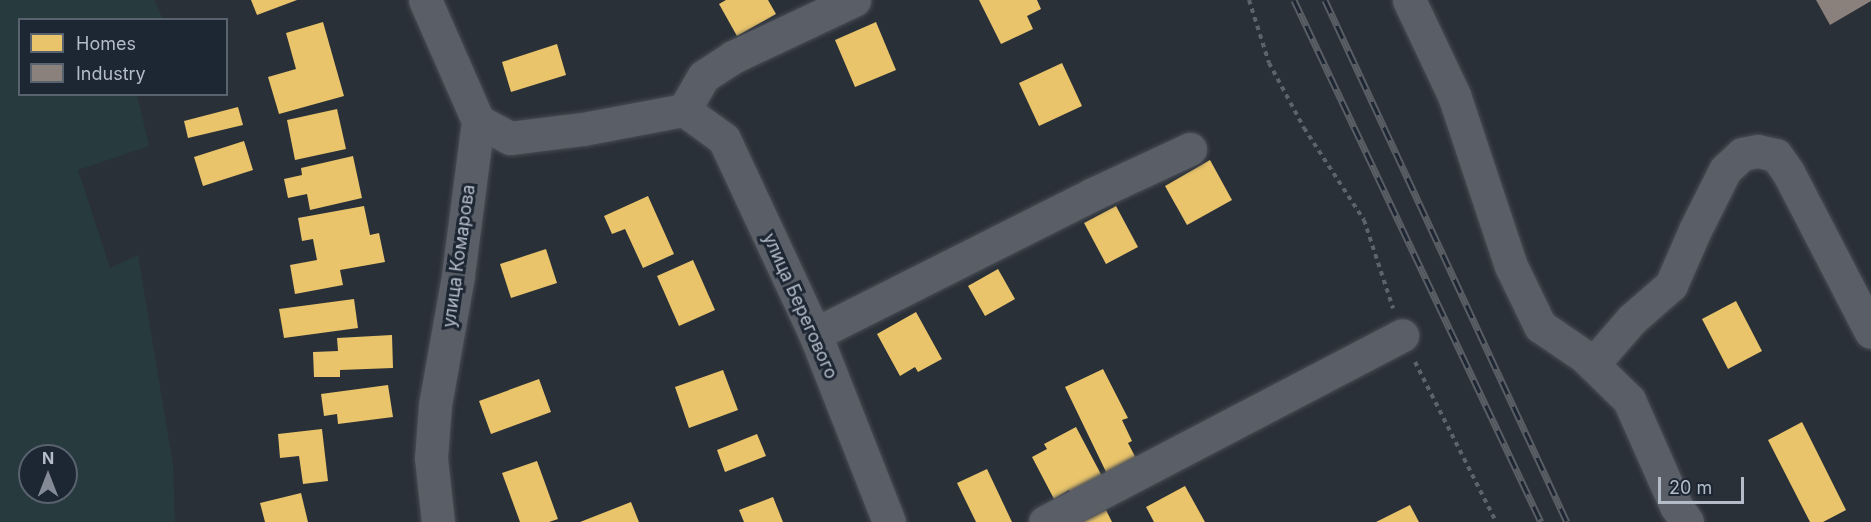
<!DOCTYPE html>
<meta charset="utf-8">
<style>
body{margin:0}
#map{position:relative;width:1871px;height:522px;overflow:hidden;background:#2a3038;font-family:Inter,sans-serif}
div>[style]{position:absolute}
.green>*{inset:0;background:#273a3e}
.homes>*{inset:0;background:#e9c46a}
.industry>*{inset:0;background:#8a817c}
.path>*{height:4px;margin-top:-2px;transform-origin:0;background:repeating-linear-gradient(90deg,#5d636a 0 4.5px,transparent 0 9px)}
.roads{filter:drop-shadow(0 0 2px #484c53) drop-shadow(0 0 2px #484c53)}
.minor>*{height:33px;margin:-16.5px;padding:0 16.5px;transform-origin:16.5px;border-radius:16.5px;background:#5a5e66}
.rail>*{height:7px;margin-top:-3.5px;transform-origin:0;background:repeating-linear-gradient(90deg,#1d2633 0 14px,#595d64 0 28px);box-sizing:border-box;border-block:2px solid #595d64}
span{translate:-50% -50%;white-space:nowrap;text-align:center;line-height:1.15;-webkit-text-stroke:6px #1d2633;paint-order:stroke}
.street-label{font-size:18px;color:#b4bcc9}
.legend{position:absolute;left:18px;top:18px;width:210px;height:78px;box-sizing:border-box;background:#1d2633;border:2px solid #59626f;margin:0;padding:8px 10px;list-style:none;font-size:18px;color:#b4bcc9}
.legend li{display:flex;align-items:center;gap:12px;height:30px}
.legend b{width:30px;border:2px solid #59626f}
.north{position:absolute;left:18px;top:444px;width:60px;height:60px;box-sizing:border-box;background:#1d2633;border:2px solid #59626f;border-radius:50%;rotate:0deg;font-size:16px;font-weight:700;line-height:24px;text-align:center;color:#b4bcc9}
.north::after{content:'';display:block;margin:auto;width:21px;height:27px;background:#848b96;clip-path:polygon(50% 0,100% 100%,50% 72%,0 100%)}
.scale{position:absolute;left:1658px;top:477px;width:86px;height:27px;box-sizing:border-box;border:3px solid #b4bcc9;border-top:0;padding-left:8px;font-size:18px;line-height:21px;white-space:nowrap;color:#b4bcc9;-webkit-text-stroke:4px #1d2633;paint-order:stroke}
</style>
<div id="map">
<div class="green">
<i style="clip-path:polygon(evenodd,0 0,154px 0,163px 19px,20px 20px,20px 94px,44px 95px,45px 97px,53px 94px,137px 95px,149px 146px,78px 170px,110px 268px,138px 255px,173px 466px,175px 522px,0 522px,0 0,30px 456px,66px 456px,66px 492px,30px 492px,30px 456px)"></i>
</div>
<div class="homes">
<i style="clip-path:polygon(251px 0,297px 0,257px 15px)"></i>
<i style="clip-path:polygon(726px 0,768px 0,776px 14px,737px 36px,719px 4px)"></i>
<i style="clip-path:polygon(979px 0,1037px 0,1041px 9px,1027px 16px,1033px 29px,1001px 44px)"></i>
<i style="clip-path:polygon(323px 22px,344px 96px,279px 114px,268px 77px,296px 69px,286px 33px)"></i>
<i style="clip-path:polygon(876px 22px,896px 70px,855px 87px,835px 40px)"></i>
<i style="clip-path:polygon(557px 44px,566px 75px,511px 92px,502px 62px)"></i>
<i style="clip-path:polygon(1062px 63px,1082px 106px,1039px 126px,1019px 83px)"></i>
<i style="clip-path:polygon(238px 107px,243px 125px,188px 138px,184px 121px)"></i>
<i style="clip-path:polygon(337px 109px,346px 149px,295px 160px,287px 120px)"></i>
<i style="clip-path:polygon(244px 141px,253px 170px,203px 186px,194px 157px)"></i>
<i style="clip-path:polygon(353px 156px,362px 198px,310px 210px,307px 194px,288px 198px,284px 179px,302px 175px,301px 168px)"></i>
<i style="clip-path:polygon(1210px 160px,1232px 200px,1187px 225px,1165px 186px)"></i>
<i style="clip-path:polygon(648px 196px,674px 254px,643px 268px,625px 229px,612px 234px,604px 216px)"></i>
<i style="clip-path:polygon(364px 206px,370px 235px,379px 233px,385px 262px,340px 270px,343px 285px,295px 294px,290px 265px,317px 260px,313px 239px,302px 241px,298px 218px)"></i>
<i style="clip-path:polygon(1116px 206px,1138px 247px,1106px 264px,1084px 223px)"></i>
<i style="clip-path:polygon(546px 249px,557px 283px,511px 298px,500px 264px)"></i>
<i style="clip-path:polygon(693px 260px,715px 310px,679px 326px,657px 276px)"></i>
<i style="clip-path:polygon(998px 269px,1015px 299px,985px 316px,968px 286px)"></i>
<i style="clip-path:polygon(354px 299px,358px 328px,284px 338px,279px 309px)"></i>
<i style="clip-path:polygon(1736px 301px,1762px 351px,1728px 369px,1702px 319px)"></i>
<i style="clip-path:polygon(916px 312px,942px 359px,918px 372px,915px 367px,900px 376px,877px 334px)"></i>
<i style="clip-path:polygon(392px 335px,393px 368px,340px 370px,340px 377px,314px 377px,313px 352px,338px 351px,337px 338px)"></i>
<i style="clip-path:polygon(1103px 369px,1128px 418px,1122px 420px,1132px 441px,1128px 443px,1138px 462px,1108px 476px,1065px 387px)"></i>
<i style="clip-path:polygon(723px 370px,738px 410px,689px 428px,675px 387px)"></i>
<i style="clip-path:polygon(539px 379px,551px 412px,491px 434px,479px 401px)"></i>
<i style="clip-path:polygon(388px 385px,393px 417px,338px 424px,337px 414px,324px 416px,321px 394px)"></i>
<i style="clip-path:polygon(1802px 422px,1846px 510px,1823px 522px,1810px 522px,1768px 440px)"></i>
<i style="clip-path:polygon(1076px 427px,1104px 480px,1073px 497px,1069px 490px,1054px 499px,1032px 457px,1047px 449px,1044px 444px)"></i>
<i style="clip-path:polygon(322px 429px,328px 481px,303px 484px,299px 456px,280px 458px,278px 434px)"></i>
<i style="clip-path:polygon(757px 434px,766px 456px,725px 472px,717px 450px)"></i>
<i style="clip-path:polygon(537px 461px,558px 519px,549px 522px,520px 522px,502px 473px)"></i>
<i style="clip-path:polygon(987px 469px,1012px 522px,976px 522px,957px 483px)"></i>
<i style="clip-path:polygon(1185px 486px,1205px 522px,1154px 522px,1146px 507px)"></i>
<i style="clip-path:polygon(301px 493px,308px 522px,265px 522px,260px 503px)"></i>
<i style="clip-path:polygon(773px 497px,783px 522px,744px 522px,739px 510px)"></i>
<i style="clip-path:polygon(631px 502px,639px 522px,580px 522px)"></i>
<i style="clip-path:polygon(1410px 505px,1419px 522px,1376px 522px)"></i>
<i style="clip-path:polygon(1106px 510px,1112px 522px,1082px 522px)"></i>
</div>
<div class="industry">
<i style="clip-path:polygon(1816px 0,1871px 0,1871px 1px,1830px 25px)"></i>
</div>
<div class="path">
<i style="left:1249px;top:0;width:66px;rotate:72.4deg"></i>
<i style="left:1269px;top:63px;width:74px;rotate:61.7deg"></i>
<i style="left:1304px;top:128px;width:110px;rotate:56.9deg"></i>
<i style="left:1364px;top:220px;width:93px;rotate:71.8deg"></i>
<i style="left:1415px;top:362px;width:179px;rotate:63.1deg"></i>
</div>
<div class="roads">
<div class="minor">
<i style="left:425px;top:0;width:132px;rotate:66.3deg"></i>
<i style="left:478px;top:121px;width:156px;rotate:97.4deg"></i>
<i style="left:458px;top:276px;width:131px;rotate:100.1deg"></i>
<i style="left:435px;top:405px;width:53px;rotate:94.3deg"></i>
<i style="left:431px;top:458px;width:64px;rotate:83.8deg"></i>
<i style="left:1409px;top:0;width:105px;rotate:64.7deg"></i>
<i style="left:1454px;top:95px;width:180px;rotate:71.6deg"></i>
<i style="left:1511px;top:266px;width:67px;rotate:64.2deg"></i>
<i style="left:1540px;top:326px;width:53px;rotate:34.3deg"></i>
<i style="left:1584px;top:356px;width:63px;rotate:44.4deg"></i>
<i style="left:1629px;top:400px;width:116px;rotate:66.1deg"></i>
<i style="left:1676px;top:506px;width:19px;rotate:55deg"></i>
<i style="left:684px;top:110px;width:49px;rotate:35.9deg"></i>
<i style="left:724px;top:139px;width:215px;rotate:65deg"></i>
<i style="left:815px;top:334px;width:202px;rotate:68.5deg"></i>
<i style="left:478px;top:121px;width:36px;rotate:28deg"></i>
<i style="left:510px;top:138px;width:74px;rotate:-7deg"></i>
<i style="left:583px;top:129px;width:103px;rotate:-10.7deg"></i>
<i style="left:684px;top:110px;width:39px;rotate:-60deg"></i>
<i style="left:704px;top:76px;width:35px;rotate:-33deg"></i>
<i style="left:733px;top:57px;width:134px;rotate:-25.2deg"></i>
<i style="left:815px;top:334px;width:311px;rotate:-26.7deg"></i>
<i style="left:1093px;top:194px;width:107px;rotate:-24.9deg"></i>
<i style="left:1593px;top:364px;width:60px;rotate:-49.1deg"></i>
<i style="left:1632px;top:319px;width:52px;rotate:-41.1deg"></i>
<i style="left:1671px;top:285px;width:60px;rotate:-66.4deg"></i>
<i style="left:1695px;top:230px;width:67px;rotate:-63.4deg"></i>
<i style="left:1725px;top:170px;width:23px;rotate:-43deg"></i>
<i style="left:1742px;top:154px;width:16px;rotate:-11deg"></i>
<i style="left:1758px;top:151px;width:18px;rotate:13deg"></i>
<i style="left:1776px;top:155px;width:21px;rotate:55deg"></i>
<i style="left:1788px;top:172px;width:180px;rotate:62.6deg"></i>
<i style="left:1045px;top:522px;width:403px;rotate:-27.6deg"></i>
</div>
</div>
<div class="rail">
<i style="left:1294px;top:0;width:577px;rotate:64.68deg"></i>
<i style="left:1325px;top:0;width:575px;rotate:65.13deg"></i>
</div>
<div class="street-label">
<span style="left:459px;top:256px;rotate:-82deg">улица Комарова</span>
<span style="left:800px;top:306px;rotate:66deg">улица Берегового</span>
</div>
<ul class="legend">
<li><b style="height:16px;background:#e9c46a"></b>Homes</li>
<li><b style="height:16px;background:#8a817c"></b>Industry</li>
</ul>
<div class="north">N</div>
<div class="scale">20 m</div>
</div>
